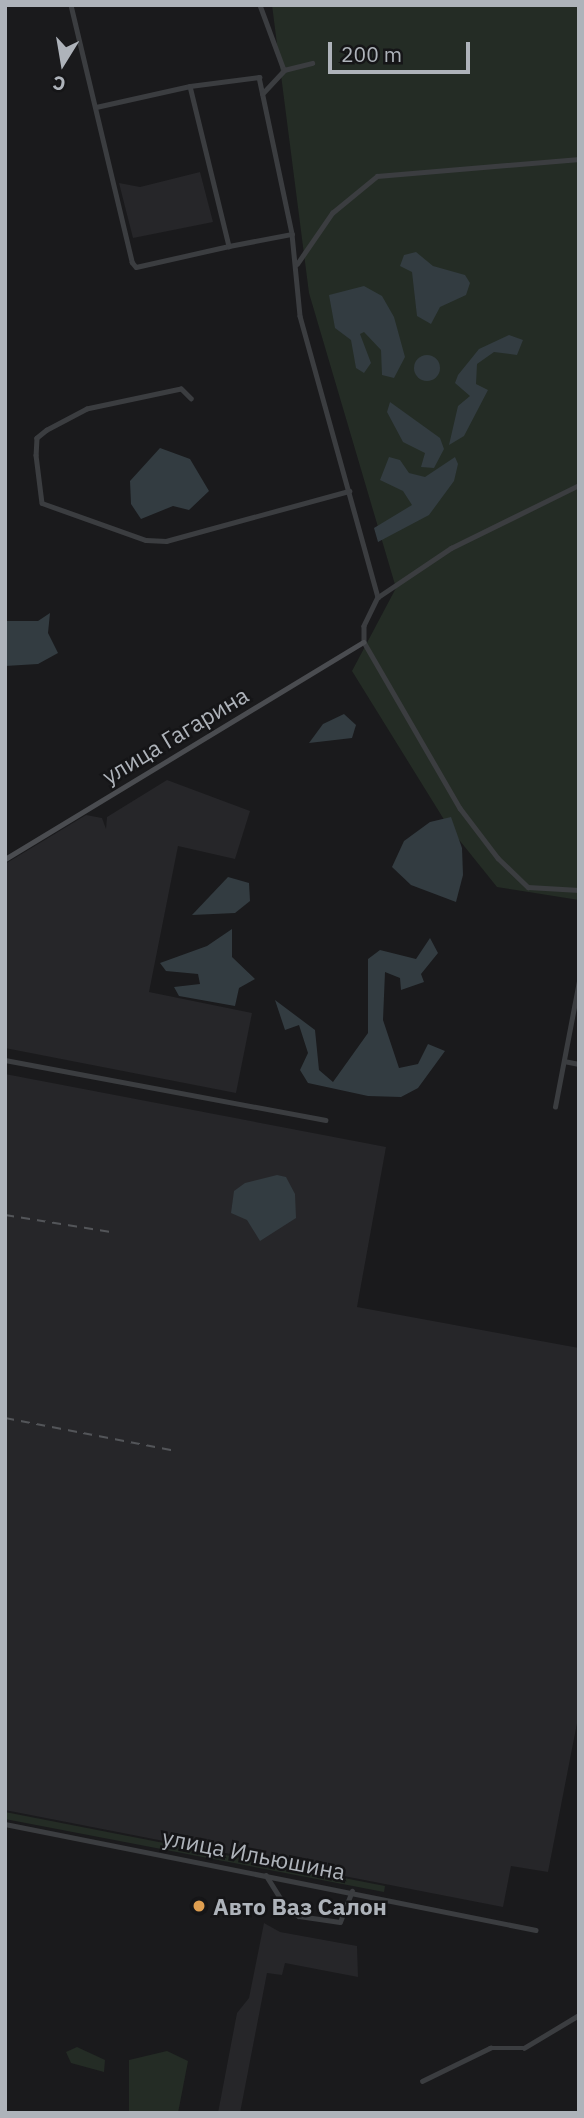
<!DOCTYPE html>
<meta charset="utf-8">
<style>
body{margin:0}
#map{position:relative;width:584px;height:2118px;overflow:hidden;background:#1a1a1c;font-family:"IBM Plex Sans",sans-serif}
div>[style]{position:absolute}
.built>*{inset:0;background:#262629}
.green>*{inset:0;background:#242c25}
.water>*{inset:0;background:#333c41}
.round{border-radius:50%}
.street>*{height:4.5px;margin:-2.25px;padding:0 2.25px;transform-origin:2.25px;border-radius:2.25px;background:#3b3d40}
.secondary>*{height:5px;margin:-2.5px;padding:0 2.5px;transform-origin:2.5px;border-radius:2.5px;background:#4a4c50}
.rail>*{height:2px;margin-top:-1px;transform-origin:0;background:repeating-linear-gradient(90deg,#535559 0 9px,transparent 0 16px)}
.dots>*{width:19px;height:19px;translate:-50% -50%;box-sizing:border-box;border:4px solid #151517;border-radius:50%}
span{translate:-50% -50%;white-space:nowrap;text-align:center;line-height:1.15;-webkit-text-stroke:5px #151517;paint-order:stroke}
.street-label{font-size:23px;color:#aeb3ba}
.poi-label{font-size:23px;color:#aeb3ba;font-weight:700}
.left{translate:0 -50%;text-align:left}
.frame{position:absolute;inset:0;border:7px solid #aeb3ba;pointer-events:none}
.north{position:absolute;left:28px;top:28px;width:70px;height:70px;-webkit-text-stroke:5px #151517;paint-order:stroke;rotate:191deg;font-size:19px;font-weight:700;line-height:28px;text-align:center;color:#aeb3ba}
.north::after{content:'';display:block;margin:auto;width:24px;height:32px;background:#aeb3ba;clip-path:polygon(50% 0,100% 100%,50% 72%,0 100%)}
.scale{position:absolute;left:328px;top:42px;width:142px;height:32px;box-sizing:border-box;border:4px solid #aeb3ba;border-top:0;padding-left:9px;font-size:21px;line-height:24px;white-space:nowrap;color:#aeb3ba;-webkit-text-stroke:5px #151517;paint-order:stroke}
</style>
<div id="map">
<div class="built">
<i style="clip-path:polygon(200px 172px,213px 222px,133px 238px,119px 183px,140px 187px)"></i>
<i style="clip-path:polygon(167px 780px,250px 811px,235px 859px,178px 846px,149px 992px,252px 1013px,236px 1093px,5px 1048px,5px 864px,86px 815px,102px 818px,106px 829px,107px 817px)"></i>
<i style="clip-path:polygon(5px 1074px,386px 1147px,357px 1307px,579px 1348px,579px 1713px,548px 1872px,511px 1866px,503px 1907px,5px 1810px)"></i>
<i style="clip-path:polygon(264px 1923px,280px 1932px,357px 1946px,358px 1977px,285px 1963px,282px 1975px,267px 1973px,240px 2113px,218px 2113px,237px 2013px,249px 1998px)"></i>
</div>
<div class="green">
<i style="clip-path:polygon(272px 5px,579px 5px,579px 900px,497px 887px,448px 826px,352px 671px,396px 588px,309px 293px)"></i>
<i style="clip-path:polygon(5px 1812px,385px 1886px,384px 1892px,5px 1819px)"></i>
<i style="clip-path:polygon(77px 2047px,105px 2060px,104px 2072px,71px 2063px,66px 2052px)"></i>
<i style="clip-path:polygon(167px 2051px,188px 2061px,178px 2113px,129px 2113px,129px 2060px)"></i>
</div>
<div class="water">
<i style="clip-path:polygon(416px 252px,433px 266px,465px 275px,470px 283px,466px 295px,440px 307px,431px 324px,417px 316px,412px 272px,400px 266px,404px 255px)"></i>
<i style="clip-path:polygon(364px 286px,382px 296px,394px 317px,405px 357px,394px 378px,382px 375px,381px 350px,364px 332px,360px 334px,371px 363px,364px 373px,356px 368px,351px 340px,335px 328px,329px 295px)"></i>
<i style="clip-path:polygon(509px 335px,523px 340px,517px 355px,494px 352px,477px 364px,476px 384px,488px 390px,464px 436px,449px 445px,458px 406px,470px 396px,455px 383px,458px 375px,479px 349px)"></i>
<i class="round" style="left:414px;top:355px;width:26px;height:26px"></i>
<i style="clip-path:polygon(390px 402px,440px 438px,444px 449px,434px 468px,421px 467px,425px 453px,403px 442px,387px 412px)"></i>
<i style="clip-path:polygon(160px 448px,190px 459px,209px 491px,189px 510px,173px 506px,141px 519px,131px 504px,130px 481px)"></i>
<i style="clip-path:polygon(389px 457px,400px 460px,409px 473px,425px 477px,455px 457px,458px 464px,454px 481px,429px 515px,378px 542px,374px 528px,412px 505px,403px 491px,380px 480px)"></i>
<i style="clip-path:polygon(50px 613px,48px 633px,58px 653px,38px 664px,5px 666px,5px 621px,38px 621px)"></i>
<i style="clip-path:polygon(344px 714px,356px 725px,352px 738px,309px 743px,323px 724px)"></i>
<i style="clip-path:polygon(451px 817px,462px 848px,463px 875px,456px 902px,411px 885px,392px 867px,404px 841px,430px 822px)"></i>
<i style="clip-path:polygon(228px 877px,249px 883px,250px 901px,235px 913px,192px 915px)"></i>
<i style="clip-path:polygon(232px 929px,232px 957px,255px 979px,239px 988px,235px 1006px,179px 996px,174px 987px,200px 984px,198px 974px,166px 971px,160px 963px,207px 946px)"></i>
<i style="clip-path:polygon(430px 938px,438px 953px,421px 974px,424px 982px,401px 990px,400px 978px,385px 972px,383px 1020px,399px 1068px,418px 1064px,428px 1044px,445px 1051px,418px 1088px,401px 1097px,368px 1096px,308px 1083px,300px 1070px,308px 1053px,299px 1025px,285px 1030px,275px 1000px,315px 1030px,319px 1070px,333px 1082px,368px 1033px,368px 959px,380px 950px,416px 959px)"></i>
<i style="clip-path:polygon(277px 1175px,286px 1177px,295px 1194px,296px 1218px,260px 1241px,247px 1220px,231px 1213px,234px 1191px,245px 1183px)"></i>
</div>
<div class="street">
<i style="left:71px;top:5px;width:264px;rotate:76.6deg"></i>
<i style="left:132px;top:262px;width:6px;rotate:51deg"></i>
<i style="left:136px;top:267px;width:95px;rotate:-12.7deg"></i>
<i style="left:260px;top:5px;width:69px;rotate:69.7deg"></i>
<i style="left:190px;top:86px;width:70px;rotate:-7.4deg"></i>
<i style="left:259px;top:77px;width:160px;rotate:78.1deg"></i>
<i style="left:262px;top:94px;width:33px;rotate:-47deg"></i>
<i style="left:284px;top:70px;width:29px;rotate:-14deg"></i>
<i style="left:96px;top:107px;width:96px;rotate:-12.6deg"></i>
<i style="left:190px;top:86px;width:165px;rotate:76.3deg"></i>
<i style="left:229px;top:246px;width:64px;rotate:-10.8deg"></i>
<i style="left:292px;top:234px;width:82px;rotate:84.4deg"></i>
<i style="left:300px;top:316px;width:292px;rotate:74.5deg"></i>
<i style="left:378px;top:597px;width:32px;rotate:116deg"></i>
<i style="left:364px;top:626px;width:16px;rotate:90deg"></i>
<i style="left:364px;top:642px;width:192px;rotate:60deg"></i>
<i style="left:460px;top:808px;width:63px;rotate:52.8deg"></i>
<i style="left:498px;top:858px;width:42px;rotate:44deg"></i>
<i style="left:528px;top:887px;width:51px;rotate:3.4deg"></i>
<i style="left:297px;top:264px;width:62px;rotate:-55.5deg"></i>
<i style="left:332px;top:213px;width:58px;rotate:-39.4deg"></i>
<i style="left:377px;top:176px;width:203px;rotate:-4.8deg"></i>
<i style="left:191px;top:399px;width:14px;rotate:-135deg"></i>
<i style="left:181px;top:389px;width:96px;rotate:168deg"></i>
<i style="left:87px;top:409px;width:45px;rotate:152.3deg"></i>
<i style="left:47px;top:430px;width:13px;rotate:141deg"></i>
<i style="left:37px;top:438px;width:17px;rotate:93deg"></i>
<i style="left:36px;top:455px;width:48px;rotate:82.9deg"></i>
<i style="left:42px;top:503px;width:110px;rotate:19.6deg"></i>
<i style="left:146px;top:540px;width:20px;rotate:3deg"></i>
<i style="left:166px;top:541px;width:190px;rotate:-15.3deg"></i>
<i style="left:378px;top:597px;width:88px;rotate:-33.9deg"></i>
<i style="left:451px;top:548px;width:143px;rotate:-26.2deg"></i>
<i style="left:5px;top:1060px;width:326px;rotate:10.6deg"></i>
<i style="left:564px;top:1061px;width:15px;rotate:11deg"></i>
<i style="left:555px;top:1107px;width:128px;rotate:-79.2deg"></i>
<i style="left:5px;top:1824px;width:541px;rotate:11.29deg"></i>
<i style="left:266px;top:1875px;width:39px;rotate:58deg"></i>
<i style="left:287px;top:1908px;width:14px;rotate:34deg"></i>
<i style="left:299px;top:1916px;width:41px;rotate:8.3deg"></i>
<i style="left:340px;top:1922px;width:33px;rotate:-69deg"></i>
<i style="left:422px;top:2081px;width:76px;rotate:-25.9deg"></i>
<i style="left:490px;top:2048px;width:34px"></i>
<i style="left:524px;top:2048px;width:64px;rotate:-31deg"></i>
</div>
<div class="secondary">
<i style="left:5px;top:859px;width:419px;rotate:-31.2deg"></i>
</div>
<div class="rail">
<i style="left:5px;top:1215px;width:107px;rotate:9.1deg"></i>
<i style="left:5px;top:1418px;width:174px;rotate:10.9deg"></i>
</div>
<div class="dots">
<i style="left:199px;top:1906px;background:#de9e50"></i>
</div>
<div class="street-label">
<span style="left:175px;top:735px;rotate:-31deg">улица Гагарина</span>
<span style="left:254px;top:1854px;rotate:11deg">улица Ильюшина</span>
</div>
<div class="poi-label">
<span class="left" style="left:213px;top:1906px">Авто Ваз Салон</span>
</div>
<div class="frame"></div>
<div class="north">С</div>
<div class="scale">200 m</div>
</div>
